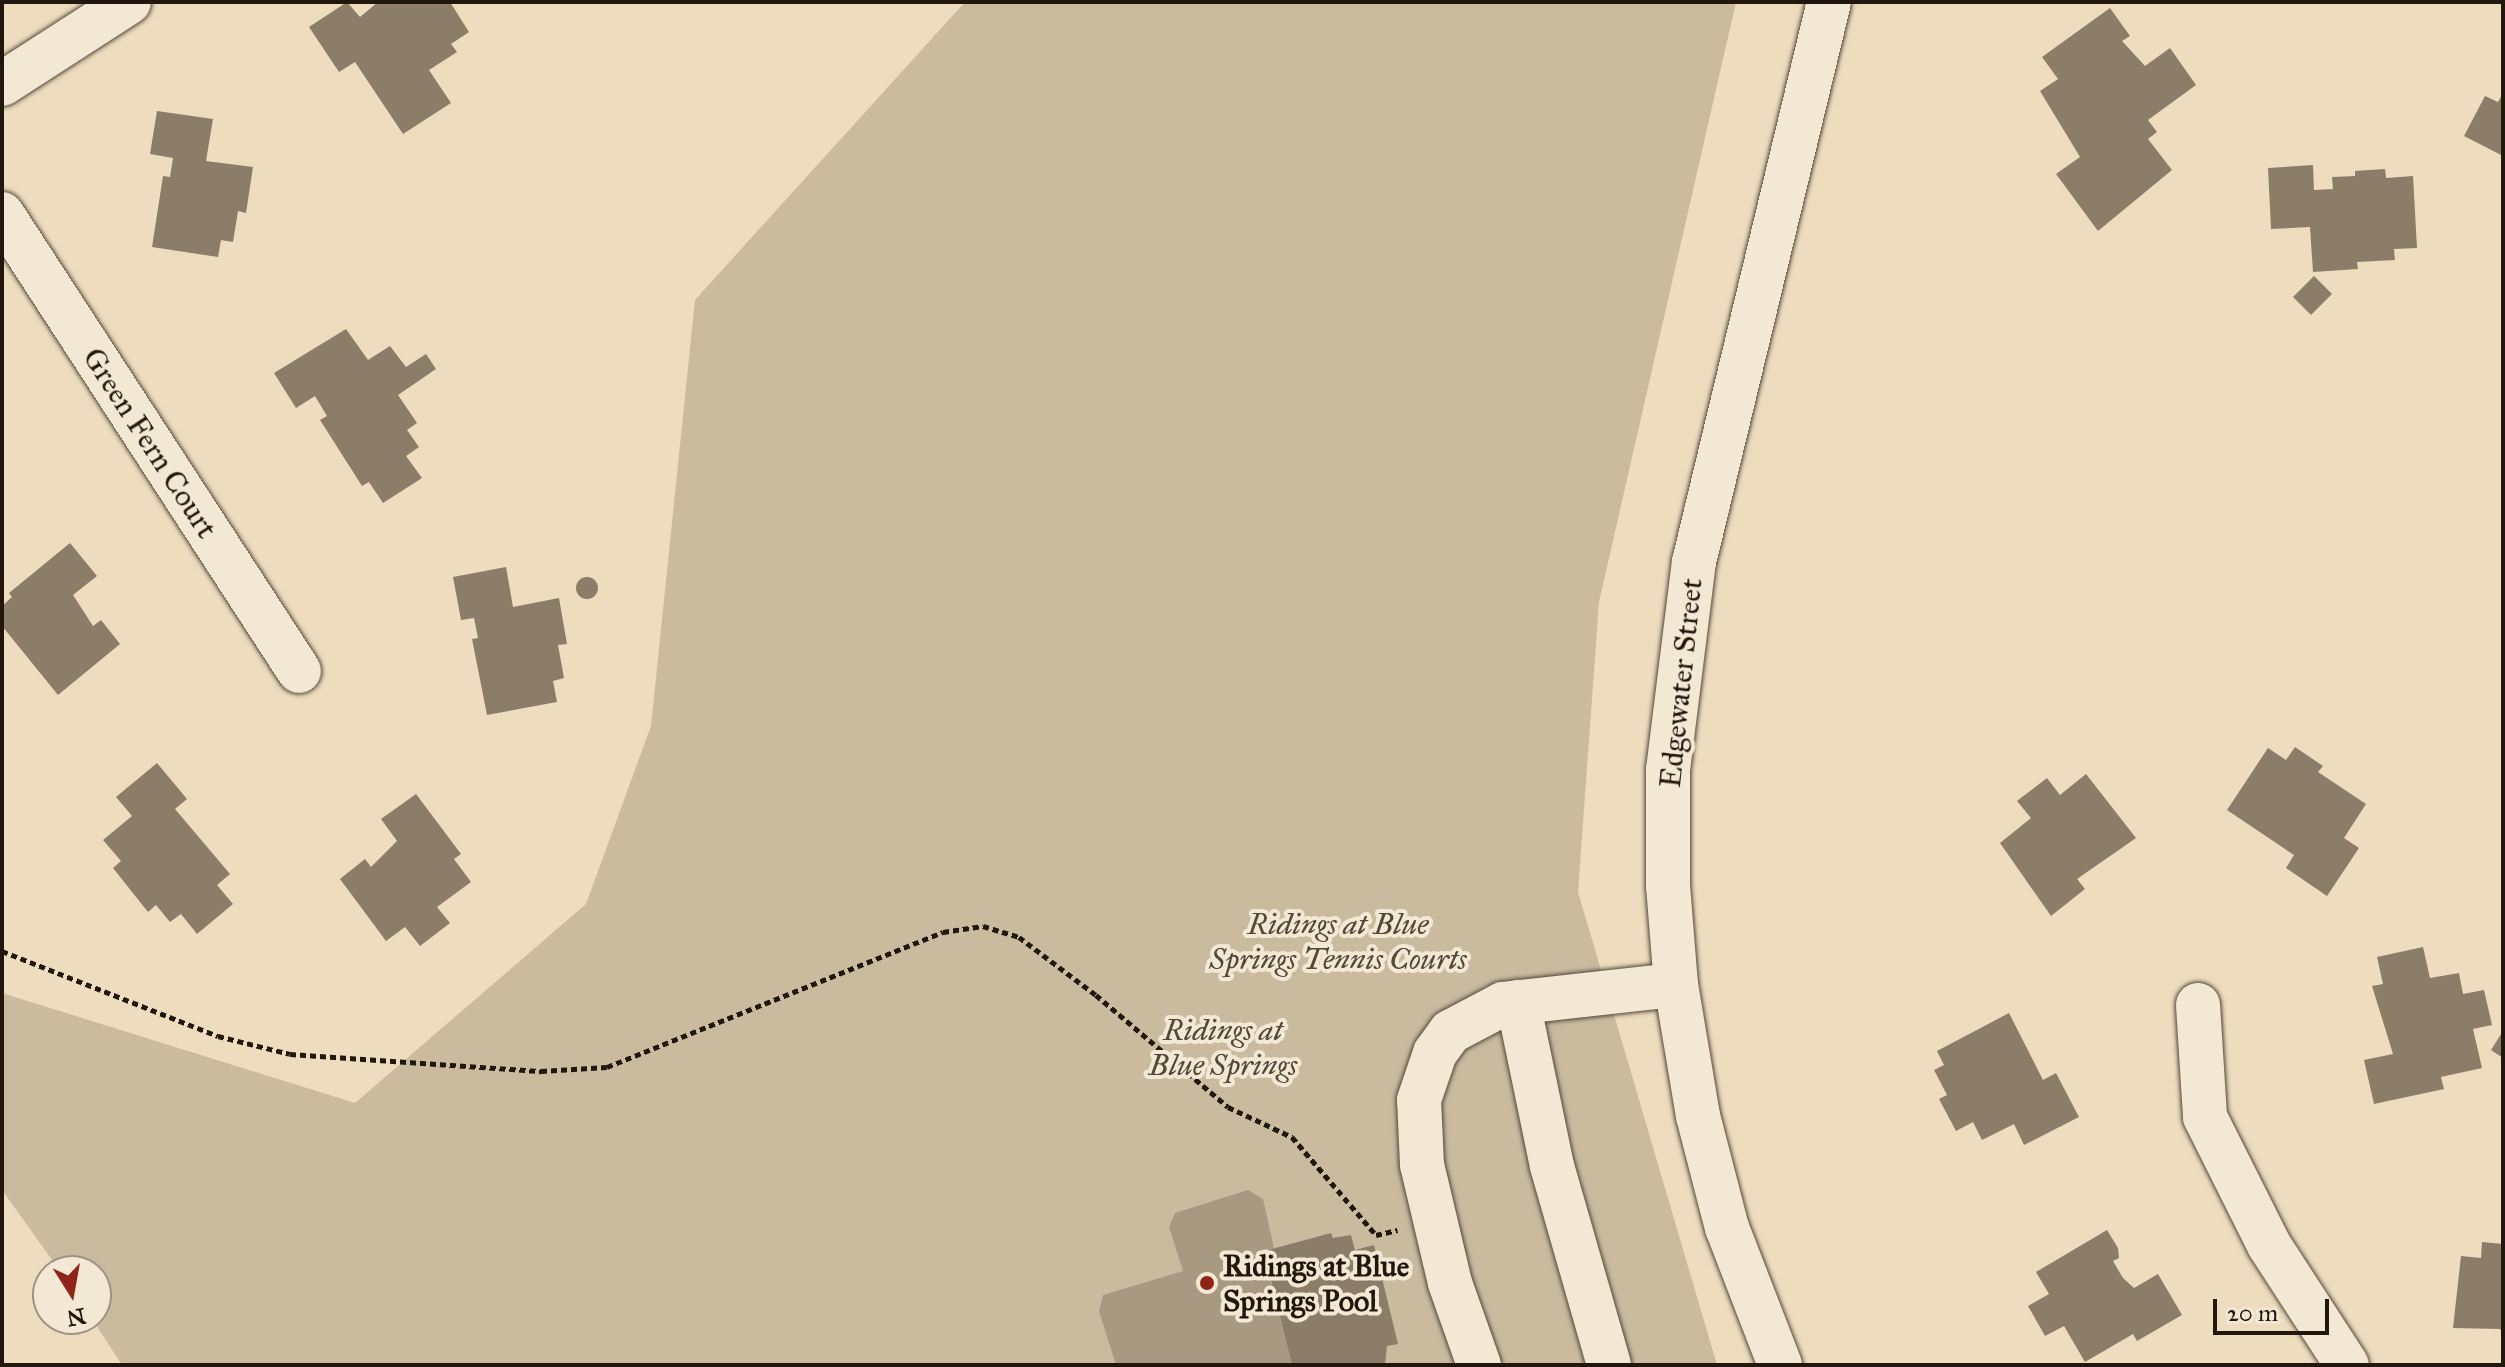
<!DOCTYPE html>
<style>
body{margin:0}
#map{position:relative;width:2505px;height:1367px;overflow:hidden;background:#eddcbd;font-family:"IM FELL Great Primer",serif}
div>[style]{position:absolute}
.green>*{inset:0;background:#cabb9f}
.water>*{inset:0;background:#a89981}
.building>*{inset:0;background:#8c7d69}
.round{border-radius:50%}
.path>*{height:5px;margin-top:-2.5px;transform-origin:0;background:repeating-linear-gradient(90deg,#22170d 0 6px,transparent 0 10px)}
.roads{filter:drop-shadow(0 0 2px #554839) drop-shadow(0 0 2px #554839)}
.minor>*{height:44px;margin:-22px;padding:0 22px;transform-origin:22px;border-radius:22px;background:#f3e8d4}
.dots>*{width:22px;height:22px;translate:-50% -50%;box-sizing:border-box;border:4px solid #f3e8d4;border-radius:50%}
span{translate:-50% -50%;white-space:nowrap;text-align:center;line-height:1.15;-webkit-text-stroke:8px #f3e8d4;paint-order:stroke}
.street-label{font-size:30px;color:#22170d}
.park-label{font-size:30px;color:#544839;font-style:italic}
.poi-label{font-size:30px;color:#22170d;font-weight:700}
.left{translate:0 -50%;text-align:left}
.frame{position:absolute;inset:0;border:4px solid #22170d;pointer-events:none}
.north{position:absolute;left:32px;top:1255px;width:80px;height:80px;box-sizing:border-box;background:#f3e8d4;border:2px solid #9f9484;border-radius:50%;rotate:169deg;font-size:22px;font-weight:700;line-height:32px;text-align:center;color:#22170d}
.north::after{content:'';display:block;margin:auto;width:28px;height:36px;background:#8f2418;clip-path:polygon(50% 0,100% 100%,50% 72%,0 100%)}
.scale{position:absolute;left:2213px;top:1299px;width:116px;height:36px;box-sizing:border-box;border:4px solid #22170d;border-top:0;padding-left:10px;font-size:24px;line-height:28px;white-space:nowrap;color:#22170d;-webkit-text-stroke:6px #f3e8d4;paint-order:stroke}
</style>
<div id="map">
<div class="green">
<i style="clip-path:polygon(965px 2px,1736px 2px,1599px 602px,1578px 892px,1717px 1365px,122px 1365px,92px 1319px,96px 1319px,96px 1271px,60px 1271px,2px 1190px,2px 993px,355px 1103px,586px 904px,651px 726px,695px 300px)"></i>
</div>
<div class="water">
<i style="clip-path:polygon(1248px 1190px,1263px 1199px,1274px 1248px,1264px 1252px,1292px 1365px,1116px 1365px,1099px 1311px,1103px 1295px,1183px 1271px,1169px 1227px,1175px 1213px)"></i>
</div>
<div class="building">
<i style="clip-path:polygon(347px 2px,360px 17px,378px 2px,450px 2px,469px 32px,451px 44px,457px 52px,429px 70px,451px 103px,403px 134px,355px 62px,339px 72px,309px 27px)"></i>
<i style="clip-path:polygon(2110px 8px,2130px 36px,2122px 41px,2145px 66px,2170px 48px,2196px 85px,2148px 120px,2157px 132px,2148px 139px,2172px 170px,2098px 231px,2056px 174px,2080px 157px,2040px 91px,2058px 79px,2042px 57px)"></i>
<i style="clip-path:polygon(2503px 93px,2503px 156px,2464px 136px,2485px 96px,2498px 102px)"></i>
<i style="clip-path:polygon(157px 111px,213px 119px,206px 161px,253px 167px,246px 213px,238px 211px,233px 242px,221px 240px,218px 257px,152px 247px,163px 176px,170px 177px,173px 158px,150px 154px)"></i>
<i style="clip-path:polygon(2313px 165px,2314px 190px,2333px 189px,2332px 177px,2355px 176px,2355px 171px,2385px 169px,2386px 178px,2413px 176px,2417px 248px,2394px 249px,2395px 260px,2357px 262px,2358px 269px,2313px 272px,2310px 227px,2271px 229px,2268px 168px)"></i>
<i style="clip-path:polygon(2314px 276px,2332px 294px,2311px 315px,2293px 297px)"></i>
<i style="clip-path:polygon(346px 329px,368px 360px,390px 346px,406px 367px,426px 354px,436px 369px,398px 395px,417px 423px,407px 430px,419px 447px,406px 456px,422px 478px,383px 503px,369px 482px,362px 486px,320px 420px,327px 416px,315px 396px,296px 408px,274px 373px)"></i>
<i style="clip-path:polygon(70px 543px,97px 576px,73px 595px,93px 626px,101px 620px,120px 644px,58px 695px,2px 626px,2px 606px,12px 597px,9px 593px)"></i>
<i style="clip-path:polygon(506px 567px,513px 607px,559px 598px,567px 644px,558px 645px,564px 678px,553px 681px,557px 702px,487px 715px,472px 639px,478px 638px,474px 618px,461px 620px,453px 577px)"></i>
<i class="round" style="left:576px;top:577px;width:22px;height:22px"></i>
<i style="clip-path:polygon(2295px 747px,2323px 766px,2318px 772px,2366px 804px,2344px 838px,2359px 848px,2327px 896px,2286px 868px,2294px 855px,2227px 810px,2268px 748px,2286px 760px)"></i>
<i style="clip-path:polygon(157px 763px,187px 799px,175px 809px,230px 874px,217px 885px,233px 904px,197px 934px,181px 914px,170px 922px,156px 905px,148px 912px,113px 868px,121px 861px,103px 840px,132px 816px,116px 797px)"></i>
<i style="clip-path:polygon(2086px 774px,2136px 838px,2077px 879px,2085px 889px,2051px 916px,2000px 843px,2031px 818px,2017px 801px,2047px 778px,2060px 795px)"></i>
<i style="clip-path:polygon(416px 794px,461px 854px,454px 859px,471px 882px,437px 907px,450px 923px,420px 946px,405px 927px,386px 941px,340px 879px,365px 859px,371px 867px,397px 841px,381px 819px)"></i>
<i style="clip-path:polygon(2423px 947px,2430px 978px,2459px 973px,2463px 994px,2484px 990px,2492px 1025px,2473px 1029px,2482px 1068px,2441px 1077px,2444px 1089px,2374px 1104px,2364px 1060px,2393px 1054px,2372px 986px,2383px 984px,2377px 957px)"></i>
<i style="clip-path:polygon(2009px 1013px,2043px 1080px,2056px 1073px,2079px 1117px,2024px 1145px,2014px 1124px,1982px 1140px,1973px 1122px,1956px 1131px,1939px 1099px,1947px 1095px,1934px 1070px,1944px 1065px,1937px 1051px)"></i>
<i style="clip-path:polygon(2503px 1031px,2503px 1058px,2491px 1050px)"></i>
<i style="clip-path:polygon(2107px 1230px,2118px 1248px,2119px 1258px,2113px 1261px,2123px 1278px,2134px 1288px,2158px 1274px,2182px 1315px,2137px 1341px,2133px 1334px,2085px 1362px,2064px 1326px,2045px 1336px,2028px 1306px,2049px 1294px,2036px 1272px)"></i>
<i style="clip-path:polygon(1331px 1233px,1333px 1238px,1351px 1235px,1355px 1250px,1374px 1245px,1398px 1344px,1387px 1346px,1385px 1365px,1292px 1365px,1264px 1251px)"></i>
<i style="clip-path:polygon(2482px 1242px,2503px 1244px,2503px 1334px,2500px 1329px,2453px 1328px,2461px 1256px,2481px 1258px)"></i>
</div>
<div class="path">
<i style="left:2px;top:951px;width:232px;rotate:21.5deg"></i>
<i style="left:218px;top:1036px;width:74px;rotate:14deg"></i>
<i style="left:290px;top:1054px;width:252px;rotate:3.9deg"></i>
<i style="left:541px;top:1071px;width:66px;rotate:-3.5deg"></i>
<i style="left:607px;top:1067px;width:362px;rotate:-21.9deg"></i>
<i style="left:943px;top:932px;width:40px;rotate:-8.5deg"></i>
<i style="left:983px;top:926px;width:38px;rotate:17deg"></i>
<i style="left:1019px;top:937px;width:96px;rotate:37deg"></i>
<i style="left:1096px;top:995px;width:173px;rotate:40.3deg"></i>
<i style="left:1228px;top:1107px;width:71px;rotate:25.1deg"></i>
<i style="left:1292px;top:1137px;width:129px;rotate:49.4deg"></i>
<i style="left:1376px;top:1235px;width:22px;rotate:-13deg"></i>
</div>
<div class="roads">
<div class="minor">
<i style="left:2px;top:84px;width:151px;rotate:-32.8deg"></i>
<i style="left:2px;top:214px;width:545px;rotate:56.98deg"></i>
<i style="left:1518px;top:1002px;width:167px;rotate:78.3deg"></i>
<i style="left:1552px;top:1166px;width:207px;rotate:74deg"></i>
<i style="left:2198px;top:1005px;width:112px;rotate:86.4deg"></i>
<i style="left:2205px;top:1117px;width:143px;rotate:63.4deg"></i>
<i style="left:2269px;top:1245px;width:143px;rotate:57deg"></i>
<i style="left:1479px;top:1365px;width:87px;rotate:-109.5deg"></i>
<i style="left:1450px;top:1283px;width:121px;rotate:-103.3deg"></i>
<i style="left:1422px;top:1165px;width:65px;rotate:-92.6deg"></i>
<i style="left:1419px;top:1100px;width:50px;rotate:-71.2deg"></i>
<i style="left:1435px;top:1053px;width:26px;rotate:-54deg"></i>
<i style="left:1450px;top:1032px;width:60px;rotate:-27.8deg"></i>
<i style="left:1503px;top:1004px;width:174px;rotate:-6.3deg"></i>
<i style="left:1780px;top:1365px;width:147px;rotate:-111.1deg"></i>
<i style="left:1727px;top:1228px;width:116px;rotate:-104.5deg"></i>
<i style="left:1698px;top:1116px;width:133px;rotate:-99.5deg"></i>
<i style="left:1676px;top:985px;width:99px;rotate:-94.6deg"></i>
<i style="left:1668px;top:886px;width:116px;rotate:-90deg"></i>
<i style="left:1668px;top:770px;width:210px;rotate:-82.9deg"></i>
<i style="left:1694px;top:562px;width:576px;rotate:-76.45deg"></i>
</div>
</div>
<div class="dots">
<i style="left:1207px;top:1283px;background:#8f2418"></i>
</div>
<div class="street-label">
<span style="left:150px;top:443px;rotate:57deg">Green Fern Court</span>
<span style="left:1681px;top:683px;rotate:-84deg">Edgewater Street</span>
</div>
<div class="park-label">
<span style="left:1338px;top:941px">Ridings at Blue<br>Springs Tennis Courts</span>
<span style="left:1223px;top:1047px">Ridings at<br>Blue Springs</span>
</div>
<div class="poi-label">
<span class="left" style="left:1223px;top:1283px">Ridings at Blue<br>Springs Pool</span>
</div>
<div class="frame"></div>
<div class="north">N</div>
<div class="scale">20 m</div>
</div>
